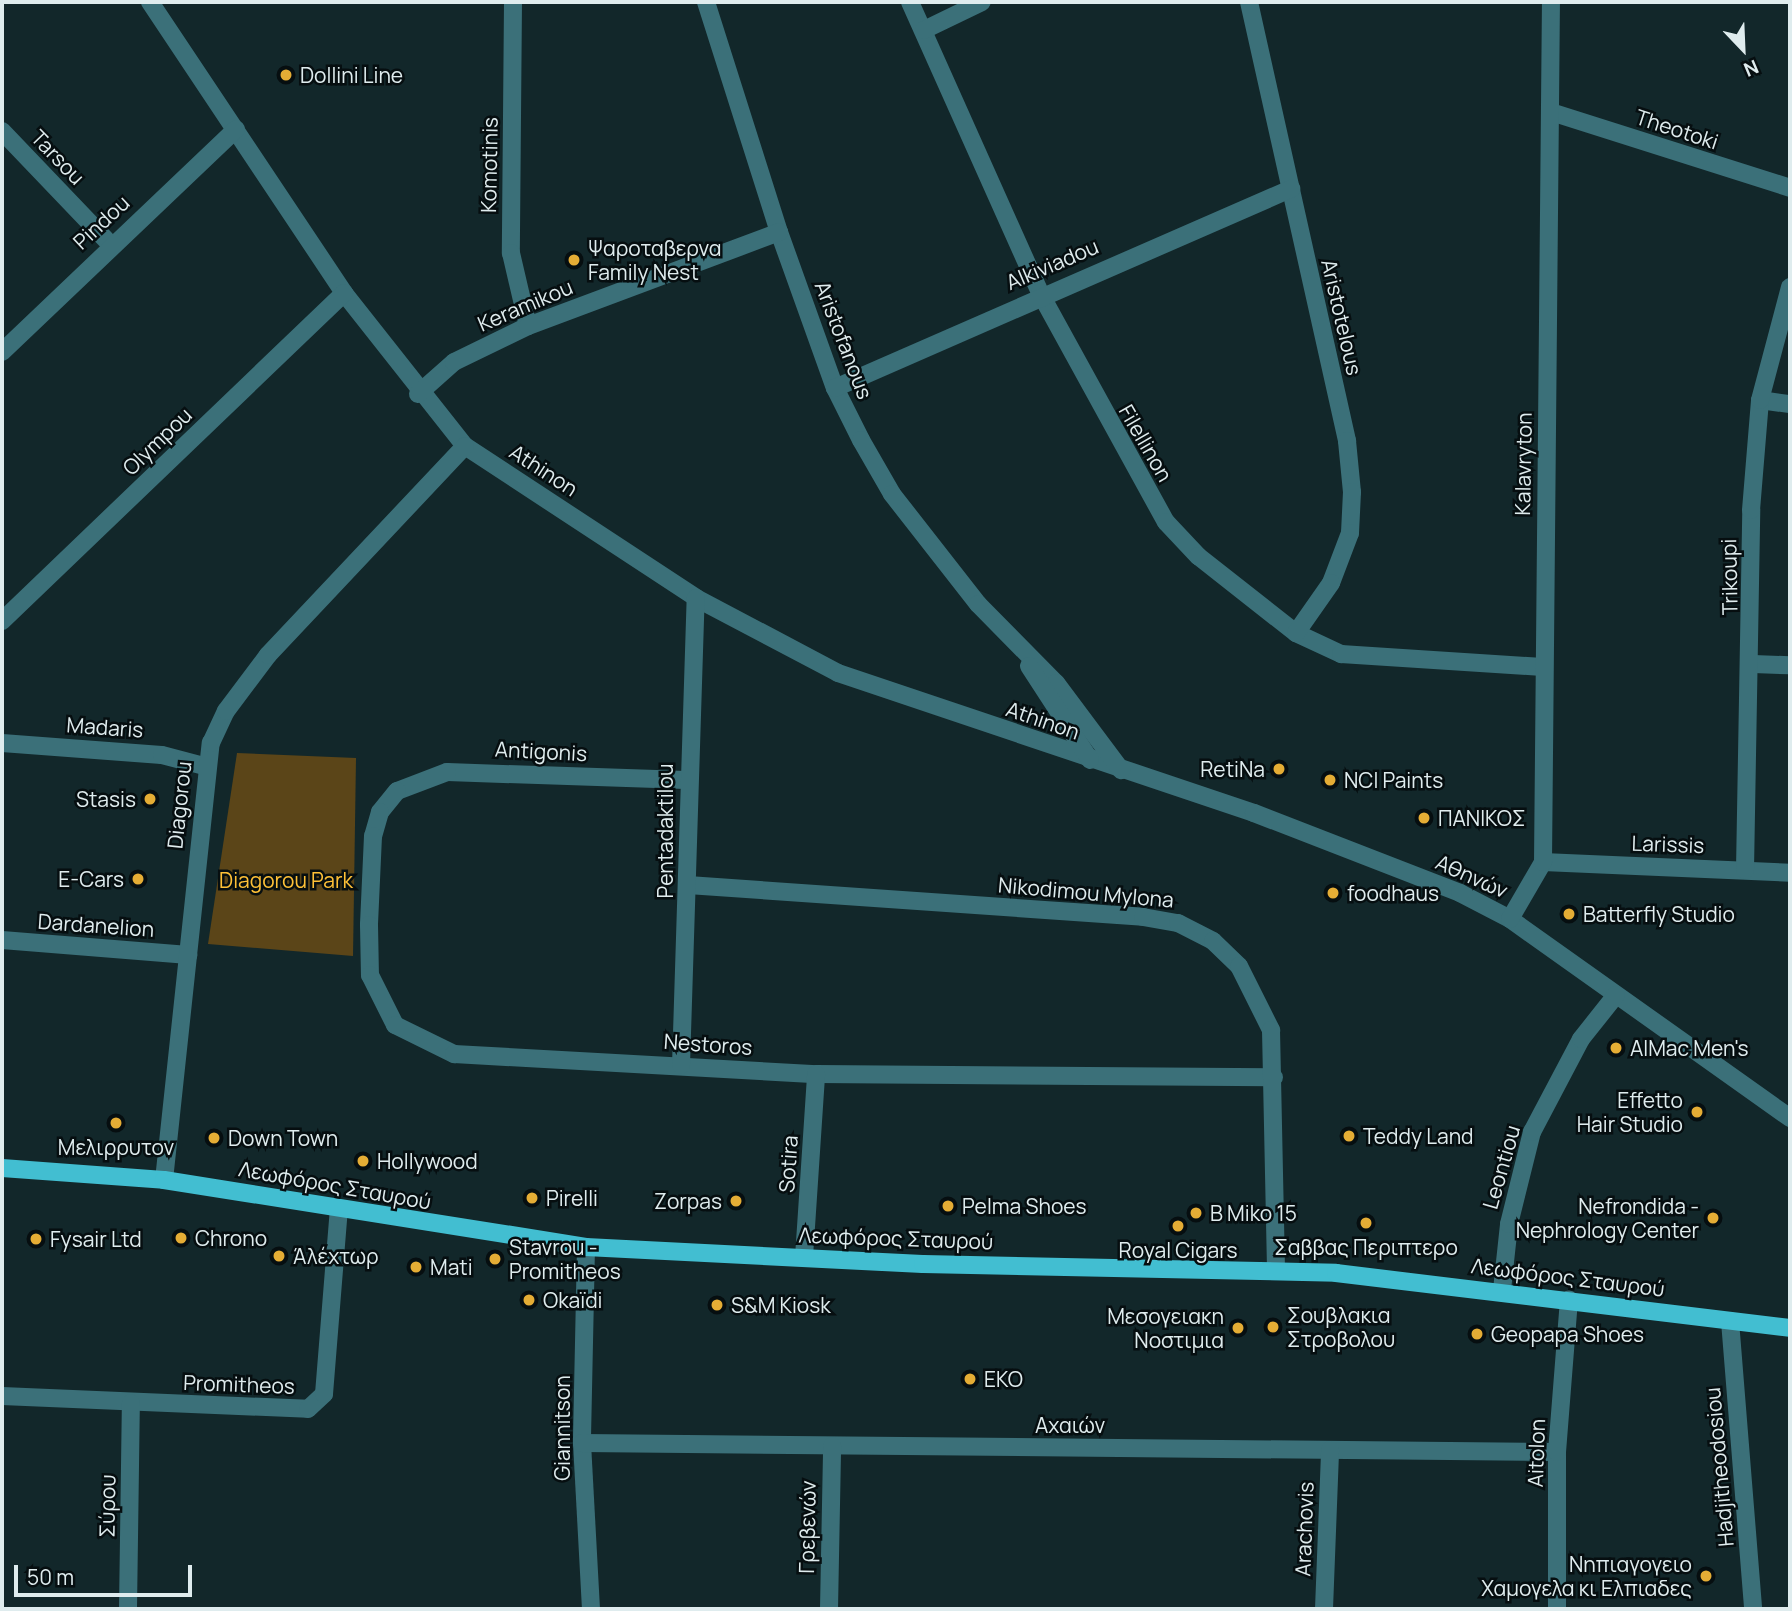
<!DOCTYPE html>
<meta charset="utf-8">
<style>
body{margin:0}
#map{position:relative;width:1792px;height:1611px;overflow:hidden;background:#12272a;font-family:Manrope,sans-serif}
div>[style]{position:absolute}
.green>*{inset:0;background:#5b4518}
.minor>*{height:18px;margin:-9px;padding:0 9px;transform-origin:9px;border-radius:9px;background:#3b7079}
.major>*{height:18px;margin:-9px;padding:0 9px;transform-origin:9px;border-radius:9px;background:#42bed1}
.dots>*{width:19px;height:19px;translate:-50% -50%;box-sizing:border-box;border:4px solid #060e10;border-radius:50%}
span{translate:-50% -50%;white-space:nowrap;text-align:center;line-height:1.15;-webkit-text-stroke:5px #060e10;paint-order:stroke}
.poi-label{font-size:21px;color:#dfecee}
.left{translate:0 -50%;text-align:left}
.right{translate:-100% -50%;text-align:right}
.street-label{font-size:21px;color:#dfecee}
.park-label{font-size:21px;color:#fec037}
.frame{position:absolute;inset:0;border:4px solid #dfecee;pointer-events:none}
.north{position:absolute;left:1708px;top:14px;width:70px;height:70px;-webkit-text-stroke:5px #060e10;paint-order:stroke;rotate:157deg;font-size:19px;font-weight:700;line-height:28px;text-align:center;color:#dfecee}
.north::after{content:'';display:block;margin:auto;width:24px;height:32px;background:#dfecee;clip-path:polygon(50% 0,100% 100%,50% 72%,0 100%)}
.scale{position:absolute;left:14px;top:1565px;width:178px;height:32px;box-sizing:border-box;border:4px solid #dfecee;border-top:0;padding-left:9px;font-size:21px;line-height:24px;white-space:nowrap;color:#dfecee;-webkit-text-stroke:5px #060e10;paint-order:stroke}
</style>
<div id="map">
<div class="green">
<i style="clip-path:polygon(237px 753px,356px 758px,353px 956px,208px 944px)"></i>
</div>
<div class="minor">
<i style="left:150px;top:2px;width:350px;rotate:56.3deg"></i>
<i style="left:344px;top:293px;width:195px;rotate:51.7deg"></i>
<i style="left:465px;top:446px;width:277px;rotate:33.3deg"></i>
<i style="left:696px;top:598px;width:161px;rotate:27.8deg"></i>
<i style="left:838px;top:673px;width:439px;rotate:18.6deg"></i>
<i style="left:1254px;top:813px;width:221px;rotate:21.2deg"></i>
<i style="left:1460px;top:893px;width:56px;rotate:27.5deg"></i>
<i style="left:1510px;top:919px;width:344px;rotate:35.4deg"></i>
<i style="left:513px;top:2px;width:251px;rotate:90.5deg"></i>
<i style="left:511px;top:253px;width:75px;rotate:76.9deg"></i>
<i style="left:706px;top:2px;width:241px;rotate:72.4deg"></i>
<i style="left:779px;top:232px;width:166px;rotate:70.3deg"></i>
<i style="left:835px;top:388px;width:58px;rotate:63.4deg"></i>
<i style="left:861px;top:440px;width:62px;rotate:60.1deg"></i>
<i style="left:892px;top:494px;width:140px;rotate:52deg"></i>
<i style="left:978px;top:604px;width:111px;rotate:45.4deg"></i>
<i style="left:1056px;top:683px;width:109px;rotate:53.2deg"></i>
<i style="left:910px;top:2px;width:319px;rotate:65.9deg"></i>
<i style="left:1040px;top:293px;width:261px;rotate:61.2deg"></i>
<i style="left:1166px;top:522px;width:47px;rotate:46.7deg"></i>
<i style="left:1198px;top:556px;width:125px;rotate:38.2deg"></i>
<i style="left:1296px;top:633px;width:50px;rotate:25deg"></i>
<i style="left:1341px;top:654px;width:202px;rotate:3.7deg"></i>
<i style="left:1249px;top:2px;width:450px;rotate:77.4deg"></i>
<i style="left:1347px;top:441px;width:51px;rotate:84.4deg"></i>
<i style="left:1352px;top:492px;width:41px;rotate:92.8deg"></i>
<i style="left:1350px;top:533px;width:53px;rotate:110.8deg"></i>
<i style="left:1331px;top:583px;width:61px;rotate:125deg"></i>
<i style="left:924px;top:30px;width:64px;rotate:-25.8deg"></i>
<i style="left:1551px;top:112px;width:251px;rotate:17.6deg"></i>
<i style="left:2px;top:131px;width:156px;rotate:46.3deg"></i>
<i style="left:2px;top:352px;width:323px;rotate:-43.6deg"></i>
<i style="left:835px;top:388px;width:498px;rotate:-23.6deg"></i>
<i style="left:418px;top:394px;width:48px;rotate:-41.6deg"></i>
<i style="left:454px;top:362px;width:82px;rotate:-25.9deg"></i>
<i style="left:528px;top:326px;width:268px;rotate:-20.5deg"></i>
<i style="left:1760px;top:400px;width:30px;rotate:8deg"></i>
<i style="left:2px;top:621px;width:474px;rotate:-43.8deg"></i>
<i style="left:1753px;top:664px;width:37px;rotate:2deg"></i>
<i style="left:1029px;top:666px;width:112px;rotate:57deg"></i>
<i style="left:2px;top:743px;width:160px;rotate:4.3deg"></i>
<i style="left:162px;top:755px;width:43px;rotate:14.7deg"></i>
<i style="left:686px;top:780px;width:239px;rotate:-178.1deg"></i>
<i style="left:447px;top:772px;width:53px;rotate:159.2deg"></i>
<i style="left:397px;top:791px;width:27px;rotate:129deg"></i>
<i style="left:380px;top:812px;width:25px;rotate:106deg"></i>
<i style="left:373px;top:836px;width:89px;rotate:92.6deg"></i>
<i style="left:369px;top:925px;width:50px;rotate:88.9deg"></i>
<i style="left:370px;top:975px;width:56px;rotate:63.4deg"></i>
<i style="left:395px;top:1025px;width:66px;rotate:26.2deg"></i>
<i style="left:454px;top:1054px;width:363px;rotate:3.2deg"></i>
<i style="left:816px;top:1074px;width:458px;rotate:0.4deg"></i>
<i style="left:1543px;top:862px;width:247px;rotate:2.5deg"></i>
<i style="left:1745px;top:870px;width:360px;rotate:-89deg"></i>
<i style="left:1751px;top:510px;width:110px;rotate:-85.3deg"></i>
<i style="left:1760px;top:400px;width:117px;rotate:-75.1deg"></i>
<i style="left:688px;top:885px;width:456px;rotate:4deg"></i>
<i style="left:1143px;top:917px;width:36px;rotate:10deg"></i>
<i style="left:1178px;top:923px;width:39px;rotate:27deg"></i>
<i style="left:1213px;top:941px;width:36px;rotate:44deg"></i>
<i style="left:1239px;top:966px;width:72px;rotate:63.4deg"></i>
<i style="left:1271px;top:1030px;width:239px;rotate:88.8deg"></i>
<i style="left:1510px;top:919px;width:66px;rotate:-59.9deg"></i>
<i style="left:1543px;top:862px;width:860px;rotate:-89.47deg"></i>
<i style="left:2px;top:940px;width:187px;rotate:4.6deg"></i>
<i style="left:681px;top:1065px;width:467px;rotate:-88.2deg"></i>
<i style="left:164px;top:1180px;width:440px;rotate:-83.9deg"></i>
<i style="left:211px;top:743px;width:35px;rotate:-65deg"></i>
<i style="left:226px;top:711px;width:70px;rotate:-53.1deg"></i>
<i style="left:268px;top:655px;width:287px;rotate:-46.7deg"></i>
<i style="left:586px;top:1247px;width:196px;rotate:91.2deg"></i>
<i style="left:582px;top:1443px;width:166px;rotate:86.9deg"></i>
<i style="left:804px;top:1257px;width:183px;rotate:-86.2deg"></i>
<i style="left:1502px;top:1290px;width:66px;rotate:-83.9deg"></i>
<i style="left:1509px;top:1224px;width:95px;rotate:-76deg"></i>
<i style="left:1532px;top:1132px;width:105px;rotate:-62.2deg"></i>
<i style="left:1581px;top:1039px;width:56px;rotate:-51.5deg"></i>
<i style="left:1730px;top:1321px;width:289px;rotate:85.4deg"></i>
<i style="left:2px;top:1396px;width:306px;rotate:2.4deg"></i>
<i style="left:308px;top:1409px;width:22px;rotate:-43deg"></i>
<i style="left:324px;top:1394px;width:186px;rotate:-85.4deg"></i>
<i style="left:582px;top:1443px;width:975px;rotate:0.53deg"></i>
<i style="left:128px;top:1609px;width:206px;rotate:-89.2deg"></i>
<i style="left:829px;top:1609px;width:163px;rotate:-88.9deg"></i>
<i style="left:1324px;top:1609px;width:159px;rotate:-87.8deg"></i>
<i style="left:1557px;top:1609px;width:157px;rotate:-90deg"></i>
<i style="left:1557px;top:1452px;width:153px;rotate:-85.5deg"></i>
</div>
<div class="major">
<i style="left:2px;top:1168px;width:162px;rotate:4.2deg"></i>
<i style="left:164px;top:1180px;width:427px;rotate:9deg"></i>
<i style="left:586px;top:1247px;width:337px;rotate:2.9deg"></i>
<i style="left:923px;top:1264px;width:413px;rotate:1.2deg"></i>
<i style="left:1336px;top:1273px;width:457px;rotate:6.9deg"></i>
</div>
<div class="dots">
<i style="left:286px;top:75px;background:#e5ad35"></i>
<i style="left:574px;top:260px;background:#e5ad35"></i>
<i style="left:1279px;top:769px;background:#e5ad35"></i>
<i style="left:1330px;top:780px;background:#e5ad35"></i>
<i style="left:150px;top:799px;background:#e5ad35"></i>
<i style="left:1424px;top:818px;background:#e5ad35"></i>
<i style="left:138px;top:879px;background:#e5ad35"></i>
<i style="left:1333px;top:893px;background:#e5ad35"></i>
<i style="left:1569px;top:914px;background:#e5ad35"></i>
<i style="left:1616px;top:1048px;background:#e5ad35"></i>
<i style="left:1697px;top:1112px;background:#e5ad35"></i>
<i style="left:116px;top:1123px;background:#e5ad35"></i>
<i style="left:1349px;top:1136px;background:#e5ad35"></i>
<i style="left:214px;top:1138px;background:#e5ad35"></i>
<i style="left:363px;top:1161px;background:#e5ad35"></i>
<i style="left:532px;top:1198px;background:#e5ad35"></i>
<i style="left:736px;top:1201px;background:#e5ad35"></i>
<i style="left:948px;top:1206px;background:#e5ad35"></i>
<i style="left:1196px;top:1213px;background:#e5ad35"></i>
<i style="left:1713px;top:1218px;background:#e5ad35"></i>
<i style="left:1366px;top:1223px;background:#e5ad35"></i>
<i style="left:1178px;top:1226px;background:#e5ad35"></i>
<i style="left:181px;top:1238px;background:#e5ad35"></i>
<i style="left:36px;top:1239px;background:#e5ad35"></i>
<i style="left:279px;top:1256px;background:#e5ad35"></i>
<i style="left:495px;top:1259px;background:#e5ad35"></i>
<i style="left:416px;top:1267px;background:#e5ad35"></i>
<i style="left:529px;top:1300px;background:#e5ad35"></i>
<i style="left:717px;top:1305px;background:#e5ad35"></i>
<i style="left:1273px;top:1327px;background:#e5ad35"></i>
<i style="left:1238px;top:1328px;background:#e5ad35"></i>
<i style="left:1477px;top:1334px;background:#e5ad35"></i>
<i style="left:970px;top:1379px;background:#e5ad35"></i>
<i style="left:1706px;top:1576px;background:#e5ad35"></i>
</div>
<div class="poi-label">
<span class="left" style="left:300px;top:75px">Dollini Line</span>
<span class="left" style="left:588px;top:260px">Ψαροταβερνα<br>Family Nest</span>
<span class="right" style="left:1265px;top:769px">RetiNa</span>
<span class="left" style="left:1344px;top:780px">NCI Paints</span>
<span class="right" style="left:136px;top:799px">Stasis</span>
<span class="left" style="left:1438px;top:818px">ΠΑΝΙΚΟΣ</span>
<span class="right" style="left:124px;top:879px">E-Cars</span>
<span class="left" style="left:1347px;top:893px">foodhaus</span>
<span class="left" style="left:1583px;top:914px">Batterfly Studio</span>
<span class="left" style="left:1630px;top:1048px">AlMac Men's</span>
<span class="right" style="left:1683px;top:1112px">Effetto<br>Hair Studio</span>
<span class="left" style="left:1363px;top:1136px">Teddy Land</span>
<span class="left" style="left:228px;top:1138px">Down Town</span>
<span style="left:116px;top:1147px">Μελιρρυτον</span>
<span class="left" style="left:377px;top:1161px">Hollywood</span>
<span class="left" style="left:546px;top:1198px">Pirelli</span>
<span class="right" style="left:722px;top:1201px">Zorpas</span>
<span class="left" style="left:962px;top:1206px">Pelma Shoes</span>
<span class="right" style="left:1699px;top:1218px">Nefrondida -<br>Nephrology Center</span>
<span class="left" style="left:1210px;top:1213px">B Miko 15</span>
<span class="left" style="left:195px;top:1238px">Chrono</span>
<span class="left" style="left:50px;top:1239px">Fysair Ltd</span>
<span class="left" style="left:509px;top:1259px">Stavrou -<br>Promitheos</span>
<span style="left:1366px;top:1247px">Σαββας Περιπτερο</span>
<span style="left:1178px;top:1250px">Royal Cigars</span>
<span class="left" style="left:293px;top:1256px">Άλέχτωρ</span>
<span class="left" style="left:430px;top:1267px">Mati</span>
<span class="left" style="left:543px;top:1300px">Okaïdi</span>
<span class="left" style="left:731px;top:1305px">S&amp;M Kiosk</span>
<span class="left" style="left:1287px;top:1327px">Σουβλακια<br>Στροβολου</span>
<span class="right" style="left:1224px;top:1328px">Μεσογειακη<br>Νοστιμια</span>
<span class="left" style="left:1491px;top:1334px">Geopapa Shoes</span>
<span class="left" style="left:984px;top:1379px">EKO</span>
<span class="right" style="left:1692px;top:1576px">Νηπιαγογειο<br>Χαμογελα κι Ελπιαδες</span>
</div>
<div class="street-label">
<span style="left:1677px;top:129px;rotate:18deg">Theotoki</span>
<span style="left:58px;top:157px;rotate:46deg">Tarsou</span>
<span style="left:489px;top:165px;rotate:-89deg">Komotinis</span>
<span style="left:101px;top:222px;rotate:-43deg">Pindou</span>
<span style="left:1052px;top:264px;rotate:-23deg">Alkiviadou</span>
<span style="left:525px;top:305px;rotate:-23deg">Keramikou</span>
<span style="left:1342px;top:317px;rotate:77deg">Aristotelous</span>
<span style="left:844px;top:340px;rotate:69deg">Aristofanous</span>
<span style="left:157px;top:441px;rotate:-44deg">Olympou</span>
<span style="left:1146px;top:443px;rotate:60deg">Filellinon</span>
<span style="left:1523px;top:464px;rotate:-89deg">Kalavryton</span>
<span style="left:544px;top:470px;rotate:33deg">Athinon</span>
<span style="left:1729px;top:577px;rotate:-91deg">Trikoupi</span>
<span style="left:1043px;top:720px;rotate:19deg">Athinon</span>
<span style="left:105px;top:727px;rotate:4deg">Madaris</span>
<span style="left:541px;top:751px;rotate:3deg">Antigonis</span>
<span style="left:179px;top:805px;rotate:-84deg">Diagorou</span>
<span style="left:665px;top:831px;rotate:-90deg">Pentadaktilou</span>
<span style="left:1668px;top:844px;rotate:2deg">Larissis</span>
<span style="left:1472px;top:876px;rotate:24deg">Αθηνών</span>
<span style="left:1086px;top:892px;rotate:5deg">Nikodimou Mylona</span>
<span style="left:96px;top:925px;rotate:4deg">Dardanelion</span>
<span style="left:708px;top:1044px;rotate:4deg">Nestoros</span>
<span style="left:788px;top:1164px;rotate:-86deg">Sotira</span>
<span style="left:1501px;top:1167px;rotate:-74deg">Leontiou</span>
<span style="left:335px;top:1185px;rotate:10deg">Λεωφόρος Σταυρού</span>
<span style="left:896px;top:1238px;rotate:2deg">Λεωφόρος Σταυρού</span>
<span style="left:1568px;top:1277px;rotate:7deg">Λεωφόρος Σταυρού</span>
<span style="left:239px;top:1384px;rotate:2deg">Promitheos</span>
<span style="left:1070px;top:1425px">Αχαιών</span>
<span style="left:562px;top:1428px;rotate:-90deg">Giannitson</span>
<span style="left:1536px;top:1453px;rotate:-88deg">Aitolon</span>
<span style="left:1719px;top:1467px;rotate:-95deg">Hadjitheodosiou</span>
<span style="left:107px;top:1506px;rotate:-89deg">Σύρου</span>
<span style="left:807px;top:1527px;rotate:-89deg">Γρεβενών</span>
<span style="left:1304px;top:1529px;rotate:-88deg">Arachovis</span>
</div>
<div class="park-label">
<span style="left:286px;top:880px">Diagorou Park</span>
</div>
<div class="frame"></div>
<div class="north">N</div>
<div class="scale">50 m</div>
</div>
